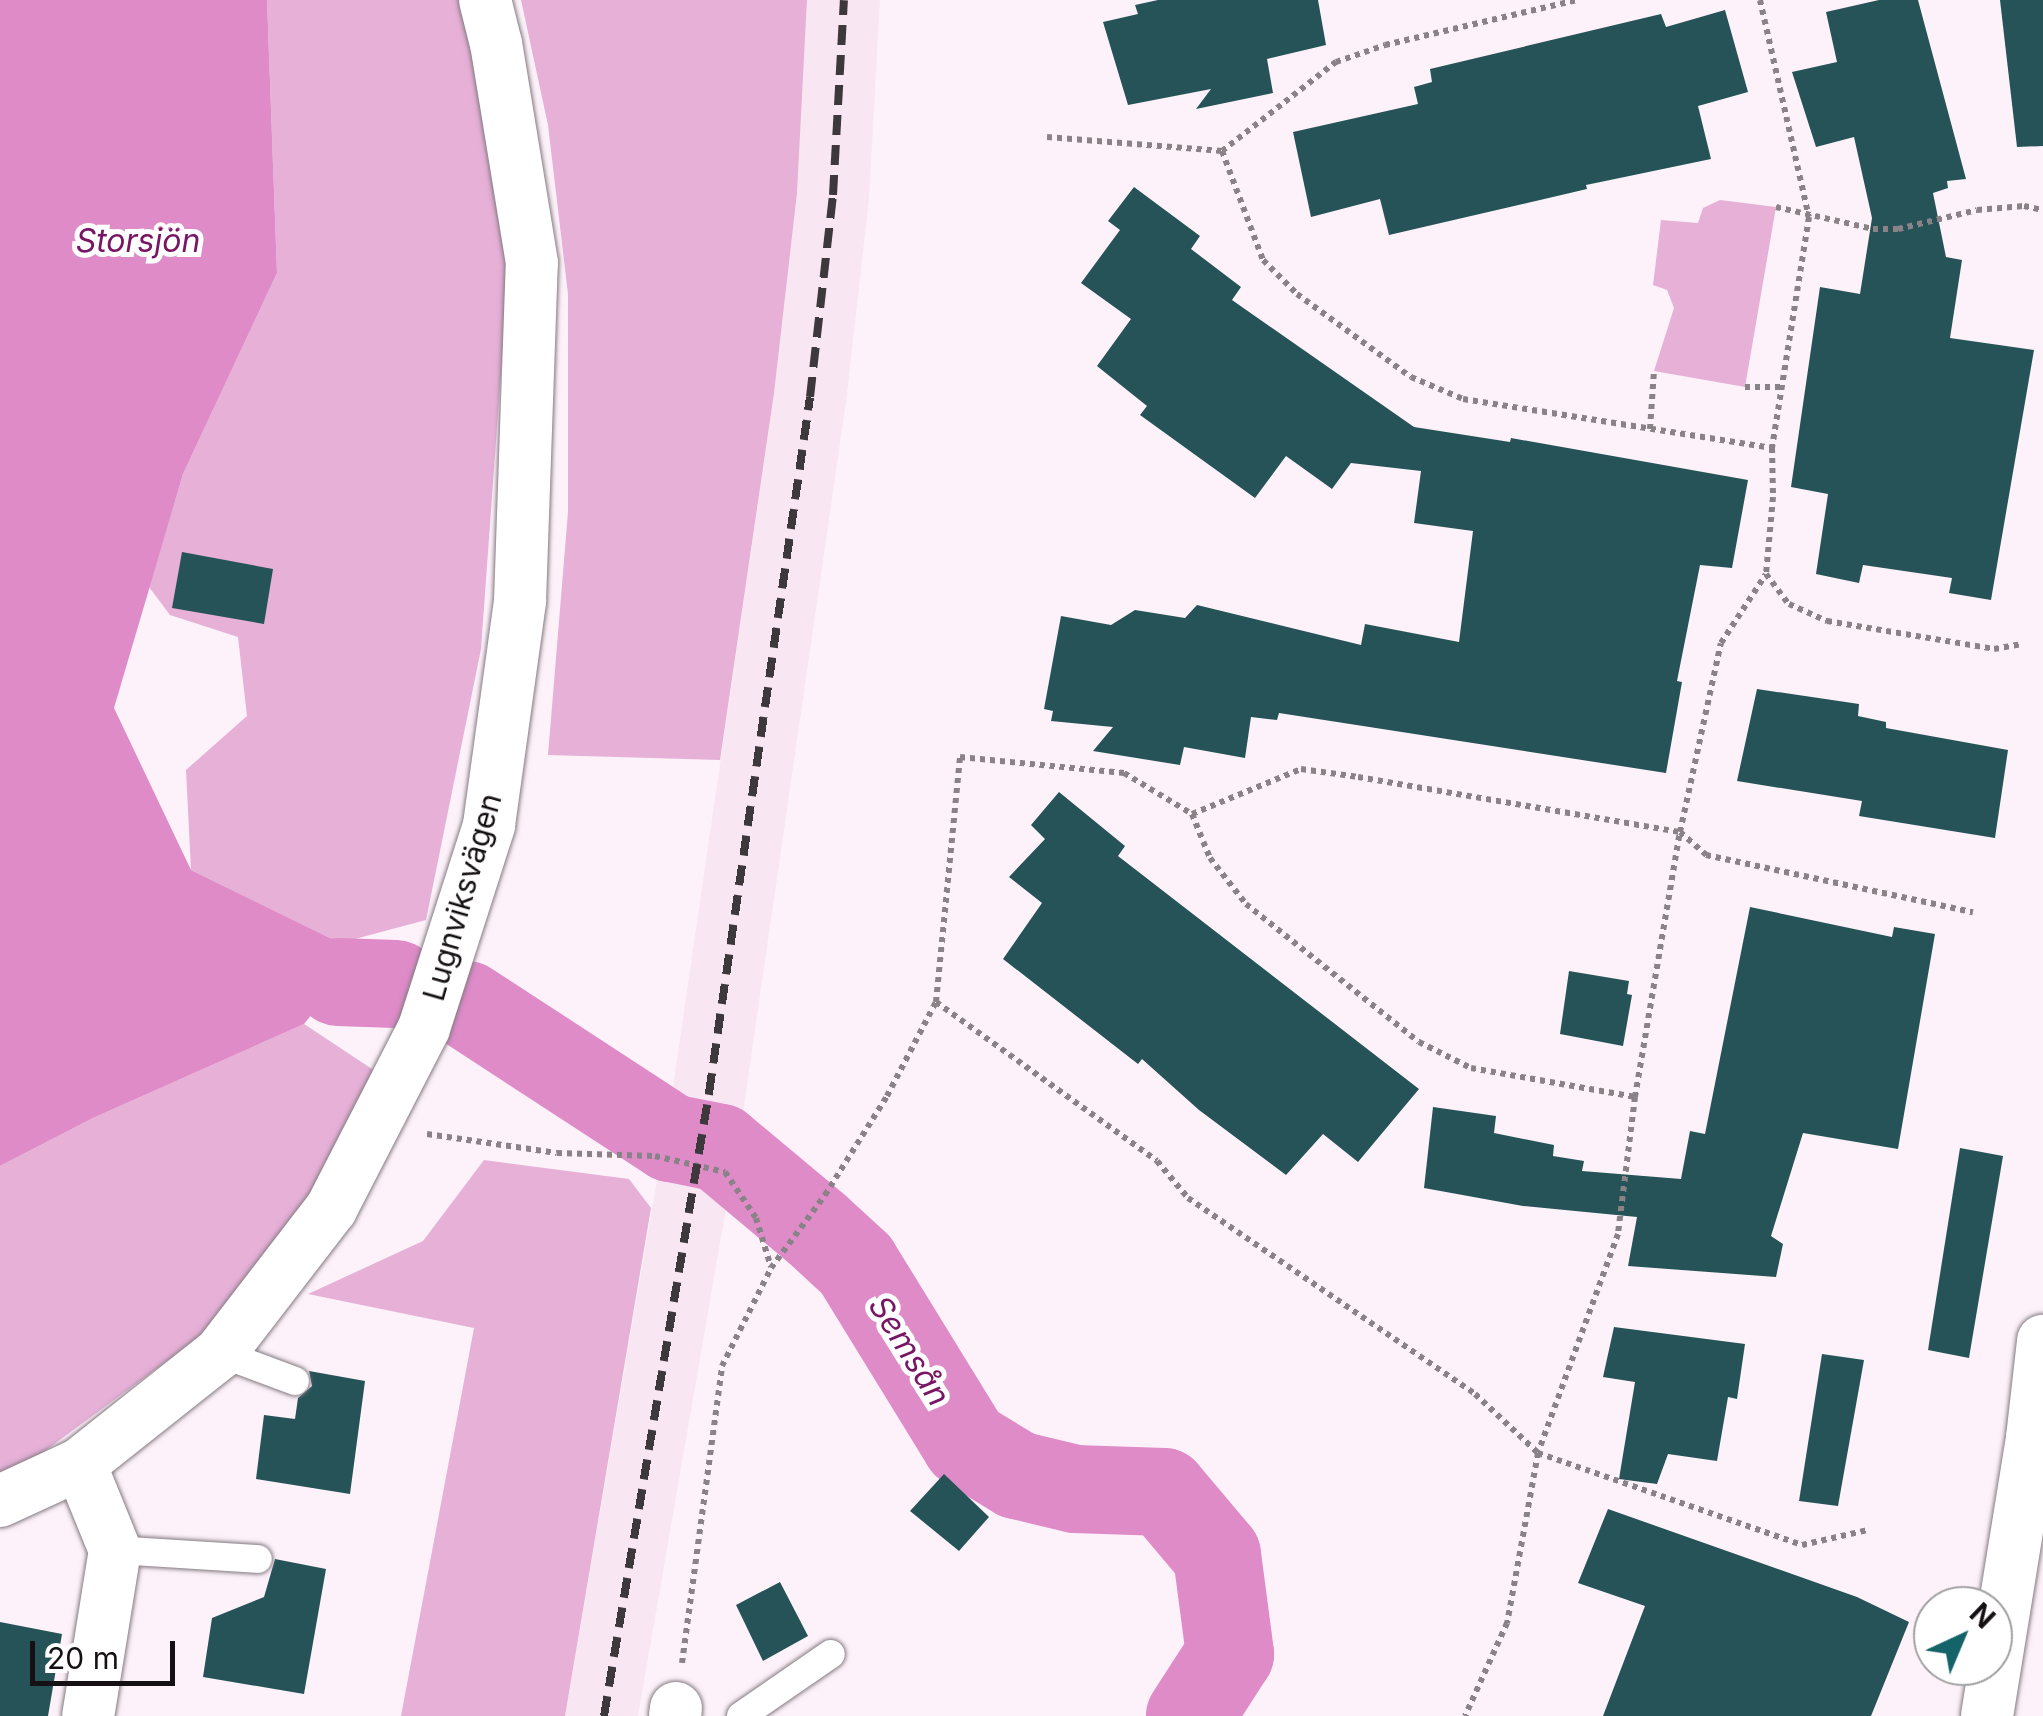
<!DOCTYPE html>
<meta charset="utf-8">
<style>
body{margin:0}
#map{position:relative;width:2043px;height:1716px;overflow:hidden;background:#fdf2f9;font-family:Inter,sans-serif}
div>[style]{position:absolute}
.built>*{inset:0;background:#f9e6f3}
.green>*{inset:0;background:#e6b0d7}
.water>*{inset:0;background:#de8bc8}
.river>*{height:88px;margin:-44px;padding:0 44px;transform-origin:44px;border-radius:44px;background:#de8bc8}
.building>*{inset:0;background:#255357}
.path>*{height:6px;margin-top:-3px;transform-origin:0;background:repeating-linear-gradient(90deg,#898287 0 5px,transparent 0 10px)}
.roads{filter:drop-shadow(0 0 2px #847a81) drop-shadow(0 0 2px #847a81)}
.lane>*{height:28px;margin:-14px;padding:0 14px;transform-origin:14px;border-radius:14px;background:#fff}
.street>*{height:52px;margin:-26px;padding:0 26px;transform-origin:26px;border-radius:26px;background:#fff}
.rail>*{height:8px;margin-top:-4px;transform-origin:0;background:repeating-linear-gradient(90deg,#3d383b 0 20px,transparent 0 30px)}
span{translate:-50% -50%;white-space:nowrap;text-align:center;line-height:1.15;-webkit-text-stroke:10px #fff;paint-order:stroke}
.street-label{font-size:30px;color:#141013}
.water-label{font-size:32px;color:#781666;font-style:italic}
.north{position:absolute;left:1913px;top:1586px;width:100px;height:100px;box-sizing:border-box;background:#fff;border:2px solid #a19fa1;border-radius:50%;rotate:44deg;font-size:28px;font-weight:700;line-height:40px;text-align:center;color:#141013}
.north::after{content:'';display:block;margin:auto;width:35px;height:45px;background:#146369;clip-path:polygon(50% 0,100% 100%,50% 72%,0 100%)}
.scale{position:absolute;left:30px;top:1641px;width:145px;height:45px;box-sizing:border-box;border:5px solid #141013;border-top:0;padding-left:12px;font-size:30px;line-height:35px;white-space:nowrap;color:#141013;-webkit-text-stroke:8px #fff;paint-order:stroke}
</style>
<div id="map">
<div class="built">
<i style="clip-path:polygon(807px 0,880px 0,869px 199px,846px 402px,745px 1099px,638px 1716px,565px 1716px,673px 1087px,774px 393px,797px 193px)"></i>
</div>
<div class="green">
<i style="clip-path:polygon(267px 0,470px 0,508px 275px,481px 649px,426px 920px,340px 943px,191px 870px,186px 770px,247px 716px,238px 637px,170px 615px,149px 587px,183px 474px,277px 273px)"></i>
<i style="clip-path:polygon(521px 0,807px 0,797px 193px,774px 393px,720px 760px,548px 755px,568px 512px,568px 294px,548px 125px)"></i>
<i style="clip-path:polygon(1720px 200px,1776px 207px,1745px 387px,1654px 371px,1674px 308px,1667px 290px,1653px 285px,1661px 220px,1698px 223px,1703px 208px)"></i>
<i style="clip-path:polygon(304px 1024px,378px 1073px,326px 1182px,198px 1338px,34px 1459px,0 1476px,0 1166px,93px 1118px)"></i>
<i style="clip-path:polygon(484px 1160px,629px 1179px,651px 1208px,565px 1716px,401px 1716px,474px 1328px,308px 1294px,423px 1241px)"></i>
</div>
<div class="water">
<i style="clip-path:polygon(0 0,267px 0,277px 273px,183px 474px,114px 708px,191px 870px,340px 943px,338px 982px,304px 1024px,93px 1118px,0 1166px)"></i>
</div>
<div class="river">
<i style="left:338px;top:982px;width:58px;rotate:2deg"></i>
<i style="left:467px;top:1005px;width:244px;rotate:33.1deg"></i>
<i style="left:671px;top:1138px;width:50px;rotate:11.5deg"></i>
<i style="left:720px;top:1148px;width:126px;rotate:39.9deg"></i>
<i style="left:817px;top:1229px;width:53px;rotate:42.7deg"></i>
<i style="left:856px;top:1265px;width:210px;rotate:58.4deg"></i>
<i style="left:966px;top:1444px;width:60px;rotate:31.3deg"></i>
<i style="left:1017px;top:1475px;width:60px;rotate:13.6deg"></i>
<i style="left:1075px;top:1489px;width:89px;rotate:1.9deg"></i>
<i style="left:1164px;top:1492px;width:82px;rotate:49.9deg"></i>
<i style="left:1217px;top:1555px;width:100px;rotate:82.5deg"></i>
<i style="left:1230px;top:1654px;width:74px;rotate:122.8deg"></i>
</div>
<div class="building">
<i style="clip-path:polygon(1158px 0,1318px 0,1326px 45px,1267px 59px,1273px 93px,1196px 109px,1211px 89px,1128px 105px,1103px 22px,1138px 14px,1135px 5px)"></i>
<i style="clip-path:polygon(1879px 0,1918px 0,1966px 179px,1947px 181px,1948px 188px,1933px 193px,1946px 257px,1962px 260px,1950px 338px,2034px 350px,1991px 600px,1949px 593px,1952px 578px,1863px 565px,1859px 583px,1816px 574px,1828px 494px,1791px 487px,1820px 287px,1860px 294px,1872px 218px,1854px 137px,1816px 147px,1792px 72px,1837px 62px,1826px 12px)"></i>
<i style="clip-path:polygon(2000px 0,2043px 0,2043px 146px,2017px 147px)"></i>
<i style="clip-path:polygon(1725px 10px,1748px 92px,1698px 106px,1711px 159px,1586px 185px,1587px 189px,1389px 235px,1380px 199px,1311px 217px,1293px 132px,1418px 104px,1414px 87px,1432px 82px,1430px 69px,1661px 14px,1666px 27px)"></i>
<i style="clip-path:polygon(1134px 187px,1200px 236px,1191px 249px,1241px 287px,1232px 300px,1414px 427px,1510px 442px,1511px 438px,1748px 480px,1732px 568px,1700px 565px,1677px 681px,1682px 682px,1666px 773px,1279px 713px,1277px 720px,1251px 717px,1245px 758px,1184px 747px,1180px 765px,1093px 751px,1113px 727px,1051px 721px,1053px 711px,1044px 709px,1061px 616px,1111px 625px,1135px 610px,1185px 618px,1197px 605px,1361px 645px,1365px 624px,1459px 642px,1473px 531px,1414px 523px,1421px 471px,1351px 463px,1332px 489px,1286px 456px,1255px 498px,1140px 415px,1147px 406px,1097px 366px,1131px 319px,1081px 283px,1120px 230px,1108px 221px)"></i>
<i style="clip-path:polygon(182px 552px,273px 569px,264px 624px,172px 608px)"></i>
<i style="clip-path:polygon(1757px 689px,1859px 704px,1858px 716px,1886px 722px,1886px 728px,2008px 750px,1995px 838px,1859px 816px,1862px 801px,1737px 781px)"></i>
<i style="clip-path:polygon(1059px 792px,1125px 846px,1118px 856px,1419px 1089px,1358px 1162px,1323px 1134px,1286px 1175px,1199px 1110px,1142px 1059px,1138px 1064px,1003px 959px,1042px 903px,1009px 877px,1045px 839px,1031px 825px)"></i>
<i style="clip-path:polygon(1750px 907px,1892px 937px,1894px 927px,1935px 934px,1898px 1149px,1803px 1133px,1771px 1236px,1783px 1244px,1776px 1277px,1628px 1266px,1637px 1217px,1523px 1206px,1424px 1188px,1433px 1107px,1496px 1116px,1494px 1133px,1554px 1145px,1553px 1156px,1584px 1161px,1582px 1171px,1681px 1179px,1690px 1131px,1705px 1134px)"></i>
<i style="clip-path:polygon(1569px 971px,1629px 981px,1627px 994px,1632px 995px,1623px 1046px,1560px 1034px)"></i>
<i style="clip-path:polygon(1960px 1148px,2003px 1156px,1969px 1358px,1928px 1350px)"></i>
<i style="clip-path:polygon(1614px 1327px,1745px 1344px,1737px 1399px,1728px 1397px,1717px 1461px,1668px 1454px,1657px 1484px,1619px 1479px,1635px 1382px,1603px 1377px)"></i>
<i style="clip-path:polygon(1822px 1354px,1864px 1360px,1838px 1506px,1799px 1501px)"></i>
<i style="clip-path:polygon(309px 1371px,365px 1381px,350px 1494px,256px 1479px,264px 1415px,295px 1419px,298px 1398px,312px 1386px)"></i>
<i style="clip-path:polygon(944px 1474px,989px 1517px,959px 1551px,910px 1511px)"></i>
<i style="clip-path:polygon(1608px 1509px,1857px 1597px,1909px 1622px,1871px 1716px,1603px 1716px,1645px 1606px,1578px 1583px)"></i>
<i style="clip-path:polygon(275px 1559px,326px 1569px,304px 1694px,203px 1677px,212px 1618px,264px 1597px)"></i>
<i style="clip-path:polygon(780px 1582px,808px 1636px,763px 1661px,736px 1605px)"></i>
<i style="clip-path:polygon(0 1622px,62px 1634px,48px 1716px,0 1716px)"></i>
</div>
<div class="path">
<i style="left:1760px;top:0;width:222px;rotate:77.3deg"></i>
<i style="left:1809px;top:217px;width:234px;rotate:99.1deg"></i>
<i style="left:1047px;top:137px;width:176px;rotate:4.6deg"></i>
<i style="left:1222px;top:151px;width:145px;rotate:-38deg"></i>
<i style="left:1336px;top:62px;width:52px;rotate:-19.1deg"></i>
<i style="left:1385px;top:45px;width:197px;rotate:-13.2deg"></i>
<i style="left:1222px;top:151px;width:116px;rotate:69.4deg"></i>
<i style="left:1263px;top:260px;width:48px;rotate:45deg"></i>
<i style="left:1297px;top:294px;width:141px;rotate:36.1deg"></i>
<i style="left:1411px;top:377px;width:56px;rotate:22.9deg"></i>
<i style="left:1463px;top:399px;width:313px;rotate:9deg"></i>
<i style="left:1772px;top:448px;width:49px;rotate:88.8deg"></i>
<i style="left:1773px;top:497px;width:77px;rotate:95.2deg"></i>
<i style="left:1766px;top:574px;width:38px;rotate:53deg"></i>
<i style="left:1789px;top:604px;width:42px;rotate:24.1deg"></i>
<i style="left:1827px;top:621px;width:169px;rotate:9.5deg"></i>
<i style="left:1994px;top:649px;width:27px;rotate:-10deg"></i>
<i style="left:1776px;top:207px;width:99px;rotate:12.8deg"></i>
<i style="left:1873px;top:229px;width:25px"></i>
<i style="left:1898px;top:229px;width:81px;rotate:-13.5deg"></i>
<i style="left:1977px;top:210px;width:47px;rotate:-4.9deg"></i>
<i style="left:2024px;top:206px;width:19px;rotate:12deg"></i>
<i style="left:1745px;top:387px;width:37px"></i>
<i style="left:1650px;top:429px;width:58px;rotate:-86.1deg"></i>
<i style="left:1192px;top:814px;width:48px;rotate:67.8deg"></i>
<i style="left:1210px;top:858px;width:58px;rotate:52deg"></i>
<i style="left:1246px;top:904px;width:221px;rotate:38.6deg"></i>
<i style="left:1419px;top:1042px;width:58px;rotate:26.6deg"></i>
<i style="left:1471px;top:1068px;width:167px;rotate:10deg"></i>
<i style="left:1635px;top:1097px;width:269px;rotate:-80.4deg"></i>
<i style="left:1680px;top:832px;width:193px;rotate:-77.8deg"></i>
<i style="left:1721px;top:643px;width:82px;rotate:-56.9deg"></i>
<i style="left:936px;top:1002px;width:272px;rotate:35.7deg"></i>
<i style="left:1157px;top:1161px;width:48px;rotate:50deg"></i>
<i style="left:1188px;top:1198px;width:348px;rotate:34.3deg"></i>
<i style="left:1475px;top:1394px;width:86px;rotate:43.1deg"></i>
<i style="left:1538px;top:1453px;width:173px;rotate:100.3deg"></i>
<i style="left:1507px;top:1623px;width:102px;rotate:114.3deg"></i>
<i style="left:1635px;top:1097px;width:138px;rotate:97.1deg"></i>
<i style="left:1618px;top:1234px;width:233px;rotate:110.1deg"></i>
<i style="left:1538px;top:1453px;width:280px;rotate:19.2deg"></i>
<i style="left:1802px;top:1545px;width:68px;rotate:-12.8deg"></i>
<i style="left:427px;top:1134px;width:131px;rotate:8.3deg"></i>
<i style="left:557px;top:1153px;width:98px;rotate:1.8deg"></i>
<i style="left:655px;top:1156px;width:72px;rotate:12.9deg"></i>
<i style="left:725px;top:1172px;width:55px;rotate:56deg"></i>
<i style="left:756px;top:1218px;width:51px;rotate:73deg"></i>
<i style="left:682px;top:1663px;width:300px;rotate:-82.3deg"></i>
<i style="left:722px;top:1366px;width:110px;rotate:-63.4deg"></i>
<i style="left:771px;top:1268px;width:91px;rotate:-53.5deg"></i>
<i style="left:825px;top:1195px;width:117px;rotate:-57.9deg"></i>
<i style="left:887px;top:1096px;width:106px;rotate:-62.5deg"></i>
<i style="left:936px;top:1002px;width:246px;rotate:-84.4deg"></i>
<i style="left:960px;top:757px;width:165px;rotate:5.6deg"></i>
<i style="left:1124px;top:773px;width:79px;rotate:31.1deg"></i>
<i style="left:1192px;top:814px;width:118px;rotate:-22.4deg"></i>
<i style="left:1301px;top:769px;width:58px;rotate:8deg"></i>
<i style="left:1358px;top:777px;width:327px;rotate:9.7deg"></i>
<i style="left:1680px;top:832px;width:35px;rotate:41deg"></i>
<i style="left:1706px;top:855px;width:273px;rotate:12.1deg"></i>
</div>
<div class="roads">
<div class="lane">
<i style="left:220px;top:1353px;width:80px;rotate:20.5deg"></i>
<i style="left:115px;top:1550px;width:143px;rotate:3.6deg"></i>
<i style="left:741px;top:1716px;width:109px;rotate:-34.6deg"></i>
</div>
<div class="street">
<i style="left:80px;top:1464px;width:93px;rotate:67.9deg"></i>
<i style="left:115px;top:1550px;width:168px;rotate:99.2deg"></i>
<i style="left:0;top:1501px;width:88px;rotate:-24.8deg"></i>
<i style="left:80px;top:1464px;width:179px;rotate:-38.4deg"></i>
<i style="left:220px;top:1353px;width:182px;rotate:-52.4deg"></i>
<i style="left:331px;top:1209px;width:203px;rotate:-62.8deg"></i>
<i style="left:424px;top:1028px;width:213px;rotate:-72.2deg"></i>
<i style="left:489px;top:825px;width:226px;rotate:-82.1deg"></i>
<i style="left:520px;top:601px;width:338px;rotate:-88deg"></i>
<i style="left:532px;top:263px;width:222px;rotate:-99.3deg"></i>
<i style="left:496px;top:44px;width:45px;rotate:-104deg"></i>
<i style="left:675px;top:1716px;width:8px;rotate:-83deg"></i>
<i style="left:1987px;top:1716px;width:282px;rotate:-80.8deg"></i>
<i style="left:2032px;top:1438px;width:98px;rotate:-83.5deg"></i>
</div>
</div>
<div class="rail">
<i style="left:604px;top:1716px;width:632px;rotate:-80.43deg"></i>
<i style="left:709px;top:1093px;width:703px;rotate:-81.74deg"></i>
<i style="left:810px;top:397px;width:203px;rotate:-83.5deg"></i>
<i style="left:833px;top:195px;width:195px;rotate:-86.8deg"></i>
</div>
<div class="street-label">
<span style="left:462px;top:897px;rotate:-74deg">Lugnviksvägen</span>
</div>
<div class="water-label">
<span style="left:138px;top:241px">Storsjön</span>
<span style="left:909px;top:1351px;rotate:58deg">Semsån</span>
</div>
<div class="north">N</div>
<div class="scale">20 m</div>
</div>
